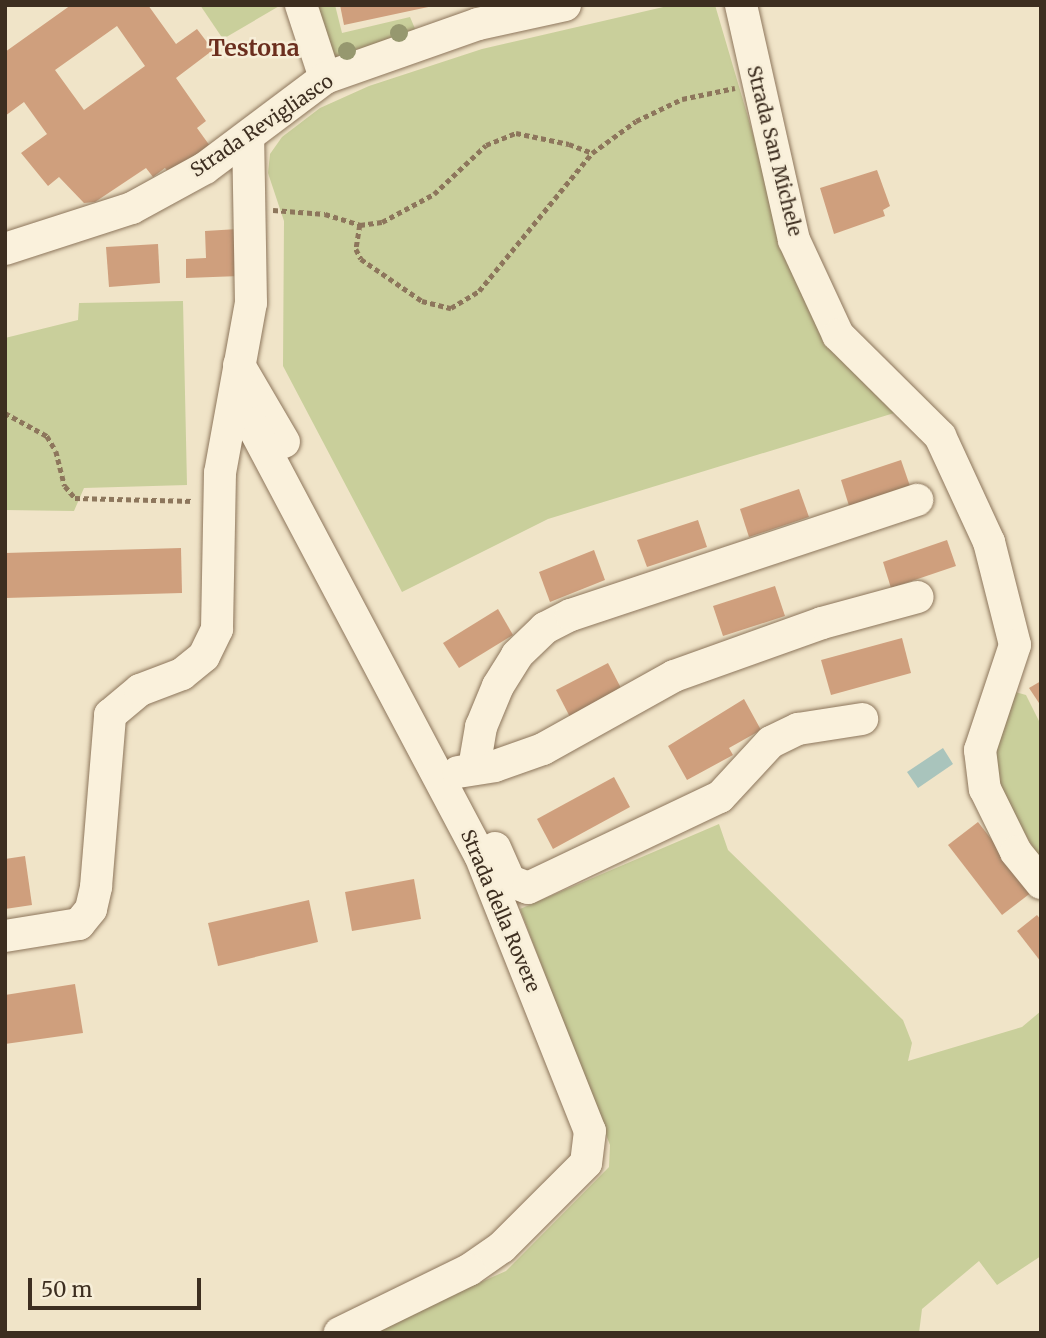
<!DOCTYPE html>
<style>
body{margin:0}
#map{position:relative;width:1046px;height:1338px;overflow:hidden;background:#f0e4c8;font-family:Merriweather,serif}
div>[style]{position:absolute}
.green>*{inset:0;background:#c9cf9b}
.water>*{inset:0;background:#a9c4bc}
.building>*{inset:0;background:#cf9f7d}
.path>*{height:4.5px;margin-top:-2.25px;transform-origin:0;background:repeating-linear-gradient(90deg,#8d765c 0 5px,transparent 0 8.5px)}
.roads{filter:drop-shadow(0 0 2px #8d765c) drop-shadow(0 0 2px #8d765c)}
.minor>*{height:32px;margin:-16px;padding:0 16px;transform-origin:16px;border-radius:16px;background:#faf1dc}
.trees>*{width:18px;height:18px;margin:-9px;border-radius:50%;background:#96986f}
span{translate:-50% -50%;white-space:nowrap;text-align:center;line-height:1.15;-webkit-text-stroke:5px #f7eed8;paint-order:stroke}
.street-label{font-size:19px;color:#3d2e20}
.quarter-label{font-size:23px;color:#6b2e1e;font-weight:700}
.frame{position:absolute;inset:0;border:7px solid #3d2e20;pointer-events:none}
.scale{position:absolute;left:28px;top:1278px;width:173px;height:32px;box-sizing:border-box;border:4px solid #3d2e20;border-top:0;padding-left:9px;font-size:21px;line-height:24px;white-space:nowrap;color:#3d2e20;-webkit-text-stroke:5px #f7eed8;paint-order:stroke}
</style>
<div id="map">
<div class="green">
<i style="clip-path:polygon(200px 5px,281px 5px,223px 39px)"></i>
<i style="clip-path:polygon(310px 5px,335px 5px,342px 33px,410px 17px,419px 38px,333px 65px)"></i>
<i style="clip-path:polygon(672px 5px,715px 5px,785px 243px,904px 410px,548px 519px,402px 592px,283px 366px,284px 221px,268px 173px,270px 154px,282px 137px,320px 108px,369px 86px,482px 49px)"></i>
<i style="clip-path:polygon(183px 301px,187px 485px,84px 488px,74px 511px,5px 510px,5px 338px,78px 320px,79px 303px)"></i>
<i style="clip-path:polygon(1012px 691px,1026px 695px,1041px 725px,1041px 860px,1005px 802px,992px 759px)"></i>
<i style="clip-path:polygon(719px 824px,728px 850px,903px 1020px,912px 1043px,908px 1061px,1022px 1027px,1041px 1011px,1041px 1256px,997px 1285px,979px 1261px,922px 1309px,919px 1333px,367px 1333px,506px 1271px,609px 1167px,610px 1145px,520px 909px)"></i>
</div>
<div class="water">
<i style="clip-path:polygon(943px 748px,953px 764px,918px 788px,907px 772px)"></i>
</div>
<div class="building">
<i style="clip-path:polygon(evenodd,71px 5px,148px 5px,176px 44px,197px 29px,213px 50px,176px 78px,206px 121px,197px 128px,210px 146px,170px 174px,165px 168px,153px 177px,146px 168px,95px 202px,84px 203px,59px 177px,48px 186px,21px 153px,47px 134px,24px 102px,5px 116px,5px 52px,71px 5px,117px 26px,145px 66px,84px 110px,55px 70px,117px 26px)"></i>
<i style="clip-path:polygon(340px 5px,433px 5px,433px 6px,344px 25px)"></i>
<i style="clip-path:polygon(877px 170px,890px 206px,883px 210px,885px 216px,834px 234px,820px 188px)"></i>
<i style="clip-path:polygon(238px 229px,240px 276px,186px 278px,186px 259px,206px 258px,205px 231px)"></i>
<i style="clip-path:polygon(158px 244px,160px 283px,109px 287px,106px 247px)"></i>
<i style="clip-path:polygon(901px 460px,911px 489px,850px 509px,841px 480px)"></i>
<i style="clip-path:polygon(799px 489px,809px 517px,749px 537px,740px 509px)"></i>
<i style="clip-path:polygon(698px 520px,707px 547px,647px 567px,637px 540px)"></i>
<i style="clip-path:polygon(947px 540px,956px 566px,891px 588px,883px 562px)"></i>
<i style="clip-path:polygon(181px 548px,182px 593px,5px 598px,5px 553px)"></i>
<i style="clip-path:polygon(594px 550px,605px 580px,550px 602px,539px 572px)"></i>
<i style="clip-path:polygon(775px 586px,785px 616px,723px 636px,713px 606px)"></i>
<i style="clip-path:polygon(498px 609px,513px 635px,459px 668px,443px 643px)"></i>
<i style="clip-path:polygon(902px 638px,911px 673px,831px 695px,821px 660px)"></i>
<i style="clip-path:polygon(608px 663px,622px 690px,570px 717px,556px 690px)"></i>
<i style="clip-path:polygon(1041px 681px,1041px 706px,1029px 688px)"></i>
<i style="clip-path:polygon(744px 699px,761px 730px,729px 748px,733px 755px,687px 780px,668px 746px)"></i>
<i style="clip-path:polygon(614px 777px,630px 807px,553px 849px,537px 819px)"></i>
<i style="clip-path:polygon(978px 822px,1032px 892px,1002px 915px,948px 845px)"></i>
<i style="clip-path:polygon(25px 856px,32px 905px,5px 909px,5px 859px)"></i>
<i style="clip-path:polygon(414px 879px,421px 919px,352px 931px,345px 892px)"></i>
<i style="clip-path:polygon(309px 900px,318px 942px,218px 966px,208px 923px)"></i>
<i style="clip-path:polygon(1037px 915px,1041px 920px,1041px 962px,1017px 931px)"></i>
<i style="clip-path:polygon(75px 984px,83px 1033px,5px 1044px,5px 995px)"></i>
</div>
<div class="path">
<i style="left:273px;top:210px;width:52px;rotate:4.4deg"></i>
<i style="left:325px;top:214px;width:37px;rotate:17deg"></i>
<i style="left:360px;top:225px;width:22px;rotate:-8deg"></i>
<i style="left:382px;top:222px;width:59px;rotate:-28.3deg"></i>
<i style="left:434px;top:194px;width:71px;rotate:-43.3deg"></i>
<i style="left:486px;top:145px;width:32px;rotate:-22deg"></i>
<i style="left:516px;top:133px;width:54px;rotate:11.7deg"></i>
<i style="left:569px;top:144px;width:25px;rotate:21deg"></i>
<i style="left:360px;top:225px;width:24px;rotate:99deg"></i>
<i style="left:356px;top:249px;width:11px;rotate:63deg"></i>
<i style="left:361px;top:259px;width:74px;rotate:34.5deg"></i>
<i style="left:422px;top:301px;width:30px;rotate:14deg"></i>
<i style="left:451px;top:308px;width:33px;rotate:-31deg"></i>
<i style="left:479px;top:291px;width:178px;rotate:-50.7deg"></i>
<i style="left:592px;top:153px;width:54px;rotate:-36deg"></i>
<i style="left:636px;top:121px;width:51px;rotate:-25.6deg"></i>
<i style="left:682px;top:99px;width:54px;rotate:-11.7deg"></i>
<i style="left:5px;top:413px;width:48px;rotate:28.7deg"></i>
<i style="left:47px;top:436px;width:17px;rotate:59deg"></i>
<i style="left:56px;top:451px;width:36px;rotate:76deg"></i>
<i style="left:65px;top:486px;width:16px;rotate:50deg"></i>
<i style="left:75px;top:498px;width:119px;rotate:1.4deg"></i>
</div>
<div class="roads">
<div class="minor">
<i style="left:301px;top:5px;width:77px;rotate:71.8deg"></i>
<i style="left:741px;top:5px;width:241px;rotate:77.3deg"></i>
<i style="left:794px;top:240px;width:105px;rotate:65.1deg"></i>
<i style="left:838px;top:335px;width:144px;rotate:44.7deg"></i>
<i style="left:940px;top:436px;width:117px;rotate:65.2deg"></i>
<i style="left:989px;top:542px;width:106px;rotate:75.8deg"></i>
<i style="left:1015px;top:645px;width:111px;rotate:108.4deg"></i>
<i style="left:980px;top:750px;width:39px;rotate:83deg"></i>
<i style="left:985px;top:789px;width:70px;rotate:63.8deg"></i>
<i style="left:1016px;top:852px;width:40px;rotate:51deg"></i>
<i style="left:5px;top:249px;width:133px;rotate:-17.9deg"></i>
<i style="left:132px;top:208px;width:83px;rotate:-28.7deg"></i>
<i style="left:205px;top:168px;width:150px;rotate:-36.9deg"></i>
<i style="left:325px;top:78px;width:162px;rotate:-19.4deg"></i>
<i style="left:478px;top:24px;width:89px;rotate:-12.3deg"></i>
<i style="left:239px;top:365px;width:89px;rotate:59.7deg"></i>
<i style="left:235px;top:403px;width:26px;rotate:51deg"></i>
<i style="left:251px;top:423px;width:489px;rotate:62.1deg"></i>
<i style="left:480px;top:855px;width:297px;rotate:68.3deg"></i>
<i style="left:590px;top:1131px;width:32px;rotate:97deg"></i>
<i style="left:586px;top:1163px;width:119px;rotate:135deg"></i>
<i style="left:502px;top:1247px;width:40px;rotate:145.1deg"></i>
<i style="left:469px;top:1270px;width:144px;rotate:154deg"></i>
<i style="left:474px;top:768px;width:42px;rotate:-80.3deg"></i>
<i style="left:481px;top:727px;width:44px;rotate:-67.5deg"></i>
<i style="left:498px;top:686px;width:36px;rotate:-58deg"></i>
<i style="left:517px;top:655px;width:39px;rotate:-44deg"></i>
<i style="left:545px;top:628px;width:29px;rotate:-27deg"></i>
<i style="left:571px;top:615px;width:365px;rotate:-18.4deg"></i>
<i style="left:458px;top:772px;width:37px;rotate:-9deg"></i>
<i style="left:495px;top:766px;width:51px;rotate:-19.5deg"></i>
<i style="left:543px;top:749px;width:150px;rotate:-29.1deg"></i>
<i style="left:674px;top:676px;width:157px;rotate:-19.7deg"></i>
<i style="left:822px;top:623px;width:99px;rotate:-15.2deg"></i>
<i style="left:495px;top:848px;width:36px;rotate:66deg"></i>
<i style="left:510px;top:881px;width:19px;rotate:21deg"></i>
<i style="left:528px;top:888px;width:212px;rotate:-25.4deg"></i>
<i style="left:720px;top:797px;width:75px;rotate:-47.2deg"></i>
<i style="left:771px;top:742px;width:30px;rotate:-26deg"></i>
<i style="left:798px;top:729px;width:65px;rotate:-8.9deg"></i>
<i style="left:5px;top:936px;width:75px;rotate:-9.2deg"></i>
<i style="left:79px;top:924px;width:19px;rotate:-51deg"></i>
<i style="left:91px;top:909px;width:23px;rotate:-77deg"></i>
<i style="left:96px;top:887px;width:173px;rotate:-85.3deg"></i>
<i style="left:110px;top:715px;width:39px;rotate:-40deg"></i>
<i style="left:140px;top:690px;width:45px;rotate:-20.9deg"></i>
<i style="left:182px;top:674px;width:28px;rotate:-39deg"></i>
<i style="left:204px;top:656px;width:30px;rotate:-64deg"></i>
<i style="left:217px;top:629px;width:156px;rotate:-88.9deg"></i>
<i style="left:220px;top:473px;width:173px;rotate:-79.7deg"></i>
<i style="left:251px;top:303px;width:166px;rotate:-91deg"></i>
</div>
</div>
<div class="trees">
<i style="left:399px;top:33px"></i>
<i style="left:347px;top:51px"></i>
</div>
<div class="street-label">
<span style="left:262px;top:126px;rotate:-34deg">Strada Revigliasco</span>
<span style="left:774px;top:151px;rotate:76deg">Strada San Michele</span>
<span style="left:500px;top:911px;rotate:67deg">Strada della Rovere</span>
</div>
<div class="quarter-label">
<span style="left:254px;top:48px">Testona</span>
</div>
<div class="frame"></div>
<div class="scale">50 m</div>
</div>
